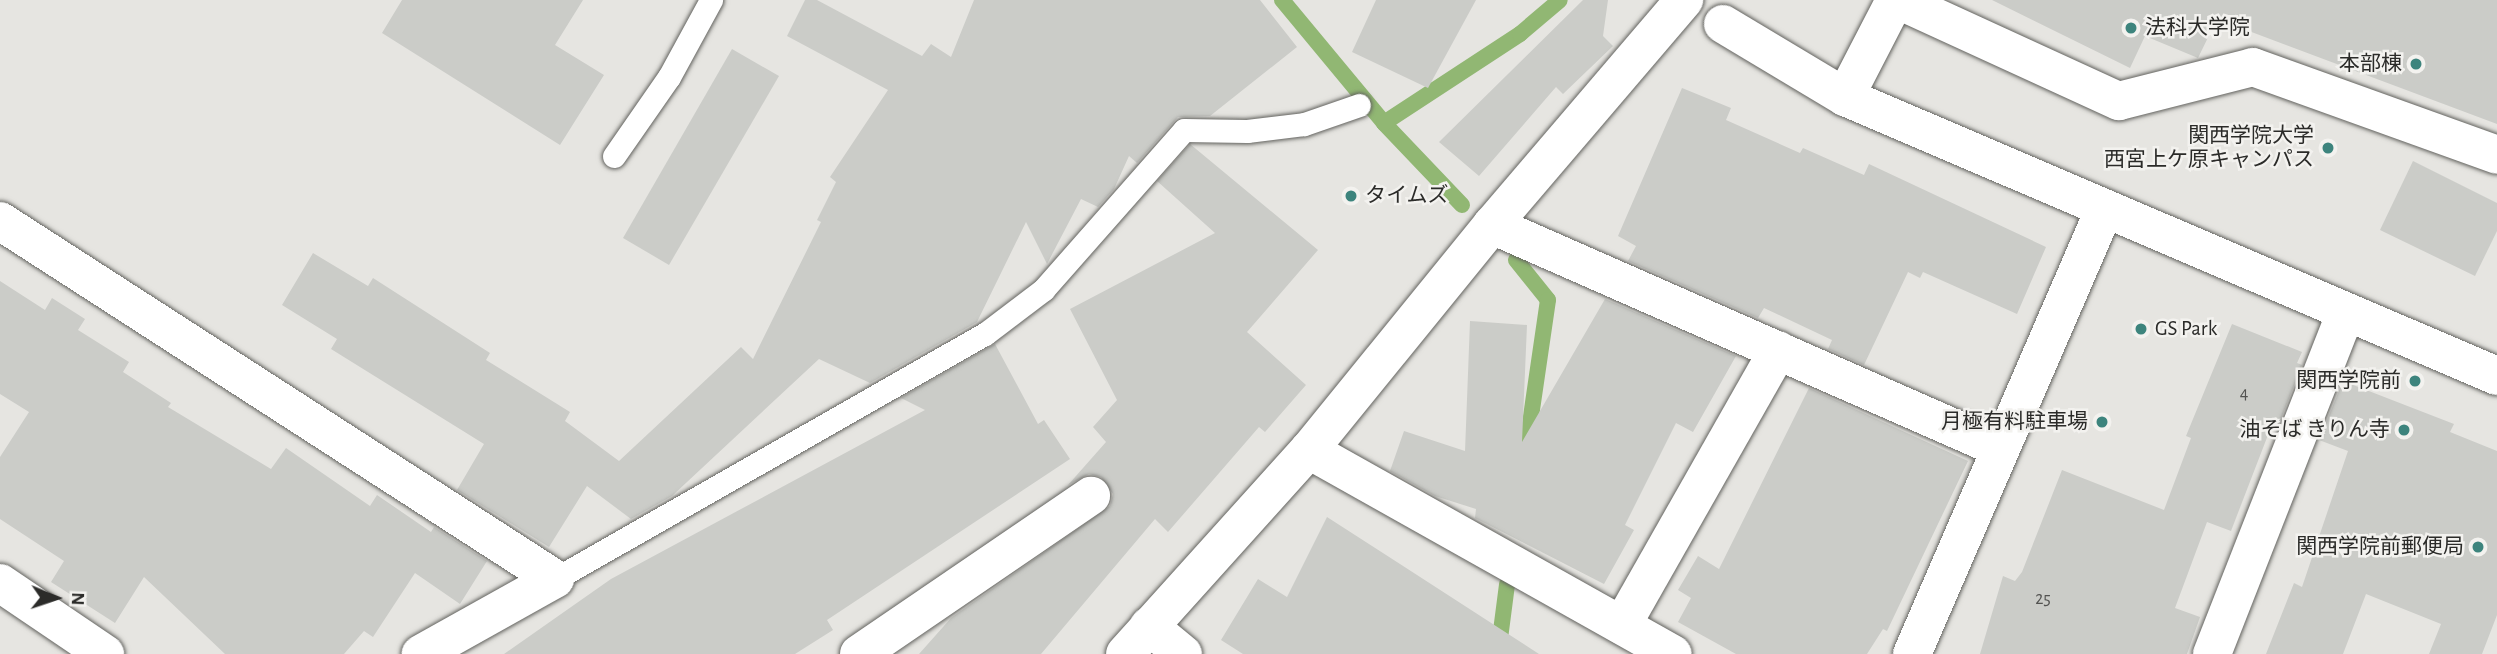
<!DOCTYPE html>
<meta charset="utf-8">
<style>
body{margin:0}
#map{position:relative;width:2497px;height:654px;overflow:hidden;background:#e6e5e1;font-family:"Alegreya Sans","Noto Sans JP",sans-serif}
div>[style]{position:absolute}
.stream>*{height:16px;margin:-8px;padding:0 8px;transform-origin:8px;border-radius:8px;background:#91b773}
.building>*{inset:0;background:#cbccc8}
.roads{filter:drop-shadow(0 0 2px #62625e) drop-shadow(0 0 2px #62625e)}
.lane>*{height:23px;margin:-11.5px;padding:0 11.5px;transform-origin:11.5px;border-radius:11.5px;background:#fff}
.street>*{height:38px;margin:-19px;padding:0 19px;transform-origin:19px;border-radius:19px;background:#fff}
.secondary>*{height:38px;margin:-19px;padding:0 19px;transform-origin:19px;border-radius:19px;background:#fff}
.dots>*{width:19px;height:19px;translate:-50% -50%;box-sizing:border-box;border:4px solid #f3f2ef;border-radius:50%}
span{translate:-50% -50%;white-space:nowrap;text-align:center;line-height:1.15;-webkit-text-stroke:5px #f3f2ef;paint-order:stroke}
.number-label{font-size:18px;color:#535351}
.number-label span{-webkit-text-stroke-width:0}
.poi-label{font-size:21px;color:#2b2b29}
.left{translate:0 -50%;text-align:left}
.right{translate:-100% -50%;text-align:right}
.north{position:absolute;left:21px;top:563px;width:70px;height:70px;-webkit-text-stroke:5px #f3f2ef;paint-order:stroke;rotate:92deg;font-size:19px;font-weight:700;line-height:28px;text-align:center;color:#2b2b29}
.north::after{content:'';display:block;margin:auto;width:24px;height:32px;background:#2b2b29;clip-path:polygon(50% 0,100% 100%,50% 72%,0 100%)}
</style>
<div id="map">
<div class="stream">
<i style="left:1282px;top:0;width:160px;rotate:50.3deg"></i>
<i style="left:1462px;top:205px;width:113px;rotate:-133.6deg"></i>
<i style="left:1384px;top:123px;width:163px;rotate:-33.2deg"></i>
<i style="left:1520px;top:34px;width:52px;rotate:-40.4deg"></i>
<i style="left:1516px;top:260px;width:51px;rotate:51.3deg"></i>
<i style="left:1548px;top:300px;width:153px;rotate:98.3deg"></i>
<i style="left:1498px;top:654px;width:70px;rotate:-82.6deg"></i>
</div>
<div class="building">
<i style="clip-path:polygon(402px 0,583px 0,555px 45px,604px 75px,560px 145px,382px 33px)"></i>
<i style="clip-path:polygon(805px 0,817px 0,922px 56px,931px 44px,951px 57px,974px 0,1260px 0,1297px 47px,1210px 116px,1178px 117px,1137px 163px,1129px 156px,1114px 189px,1098px 207px,1081px 199px,1047px 264px,1026px 222px,977px 322px,870px 383px,819px 359px,672px 496px,631px 519px,587px 486px,549px 547px,457px 490px,484px 444px,331px 349px,337px 339px,282px 305px,313px 253px,368px 286px,373px 278px,490px 353px,486px 360px,570px 412px,565px 421px,619px 461px,741px 347px,753px 359px,821px 222px,817px 220px,836px 182px,830px 177px,888px 90px,787px 36px)"></i>
<i style="clip-path:polygon(1376px 0,1476px 0,1428px 88px,1352px 52px)"></i>
<i style="clip-path:polygon(1583px 0,1608px 0,1603px 36px,1613px 46px,1563px 94px,1556px 87px,1479px 176px,1439px 142px)"></i>
<i style="clip-path:polygon(1992px 0,2497px 0,2497px 124px,2217px 19px,2198px 58px,2145px 36px,2130px 68px)"></i>
<i style="clip-path:polygon(732px 49px,779px 76px,669px 265px,623px 238px)"></i>
<i style="clip-path:polygon(1682px 88px,1731px 108px,1726px 120px,1800px 153px,1803px 148px,1864px 175px,1869px 164px,2046px 247px,2017px 314px,1923px 272px,1920px 278px,1908px 272px,1864px 365px,1828px 349px,1832px 340px,1764px 308px,1758px 318px,1628px 261px,1636px 246px,1618px 236px)"></i>
<i style="clip-path:polygon(1190px 144px,1318px 250px,1247px 332px,1306px 385px,1265px 432px,1259px 427px,1168px 532px,1155px 519px,1041px 654px,919px 654px,951px 618px,1110px 506px,1113px 494px,1101px 477px,1089px 474px,1068px 485px,1106px 442px,1093px 427px,1117px 400px,1070px 309px,1215px 233px,1157px 181px)"></i>
<i style="clip-path:polygon(2413px 161px,2497px 203px,2497px 231px,2475px 276px,2380px 230px)"></i>
<i style="clip-path:polygon(0 281px,45px 310px,52px 298px,85px 319px,78px 330px,129px 362px,123px 372px,171px 403px,168px 407px,271px 469px,286px 448px,370px 506px,377px 495px,431px 532px,434px 527px,487px 561px,460px 604px,415px 573px,373px 637px,364px 631px,344px 654px,225px 654px,144px 577px,115px 623px,51px 582px,64px 561px,0 519px,0 457px,29px 412px,0 394px)"></i>
<i style="clip-path:polygon(1605px 299px,1736px 356px,1693px 432px,1676px 423px,1625px 525px,1634px 530px,1604px 584px,1475px 518px,1476px 509px,1435px 496px,1390px 471px,1404px 431px,1465px 451px,1470px 321px,1527px 325px,1522px 442px)"></i>
<i style="clip-path:polygon(2232px 324px,2302px 352px,2297px 363px,2302px 365px,2279px 424px,2273px 422px,2231px 531px,2207px 522px,2175px 608px,2200px 617px,2187px 654px,1980px 654px,2003px 576px,2015px 581px,2022px 572px,2062px 470px,2164px 510px,2191px 438px,2186px 436px)"></i>
<i style="clip-path:polygon(995px 344px,1038px 424px,1044px 420px,1070px 459px,827px 620px,833px 630px,795px 654px,504px 654px,611px 579px,925px 410px,901px 398px)"></i>
<i style="clip-path:polygon(2343px 381px,2454px 424px,2450px 432px,2497px 451px,2497px 615px,2482px 654px,2429px 654px,2441px 624px,2366px 594px,2343px 654px,2266px 654px,2294px 583px,2302px 587px,2348px 451px,2319px 440px)"></i>
<i style="clip-path:polygon(1809px 388px,1968px 461px,1887px 631px,1883px 629px,1867px 654px,1736px 654px,1678px 622px,1691px 598px,1678px 590px,1698px 556px,1719px 569px)"></i>
<i style="clip-path:polygon(1327px 517px,1400px 564px,1539px 654px,1243px 654px,1221px 640px,1258px 579px,1287px 597px)"></i>
</div>
<div class="roads">
<div class="lane">
<i style="left:614px;top:156px;width:96px;rotate:-55.2deg"></i>
<i style="left:669px;top:77px;width:88px;rotate:-61.4deg"></i>
<i style="left:555px;top:579px;width:495px;rotate:-29.7deg"></i>
<i style="left:985px;top:334px;width:73px;rotate:-37.2deg"></i>
<i style="left:1043px;top:290px;width:213px;rotate:-48.6deg"></i>
<i style="left:1184px;top:130px;width:63px;rotate:0.9deg"></i>
<i style="left:1247px;top:131px;width:57px;rotate:-7deg"></i>
<i style="left:1304px;top:124px;width:58px;rotate:-19.1deg"></i>
</div>
<div class="street">
<i style="left:1898px;top:0;width:243px;rotate:24.6deg"></i>
<i style="left:2119px;top:101px;width:138px;rotate:-14.2deg"></i>
<i style="left:2253px;top:67px;width:259px;rotate:19.8deg"></i>
<i style="left:1845px;top:97px;width:109px;rotate:-62.7deg"></i>
<i style="left:0;top:221px;width:660px;rotate:32.82deg"></i>
<i style="left:555px;top:579px;width:154px;rotate:150.8deg"></i>
<i style="left:1492px;top:225px;width:554px;rotate:23.74deg"></i>
<i style="left:1309px;top:450px;width:417px;rotate:29.3deg"></i>
<i style="left:0;top:583px;width:127px;rotate:34.1deg"></i>
<i style="left:1622px;top:625px;width:316px;rotate:-60.4deg"></i>
<i style="left:1149px;top:626px;width:44px;rotate:39.5deg"></i>
<i style="left:859px;top:654px;width:281px;rotate:-34.3deg"></i>
<i style="left:1125px;top:654px;width:275px;rotate:-48deg"></i>
<i style="left:1309px;top:450px;width:290px;rotate:-50.9deg"></i>
<i style="left:1492px;top:225px;width:296px;rotate:-49.5deg"></i>
<i style="left:1912px;top:654px;width:483px;rotate:-66.6deg"></i>
<i style="left:2212px;top:654px;width:367px;rotate:-68.6deg"></i>
</div>
<div class="secondary">
<i style="left:1723px;top:24px;width:142px;rotate:30.9deg"></i>
<i style="left:1845px;top:97px;width:709px;rotate:23.17deg"></i>
</div>
</div>
<div class="dots">
<i style="left:2131px;top:28px;background:#3d847d"></i>
<i style="left:2416px;top:64px;background:#3d847d"></i>
<i style="left:2328px;top:148px;background:#3d847d"></i>
<i style="left:1351px;top:196px;background:#3d847d"></i>
<i style="left:2141px;top:329px;background:#3d847d"></i>
<i style="left:2415px;top:381px;background:#3d847d"></i>
<i style="left:2102px;top:422px;background:#3d847d"></i>
<i style="left:2404px;top:430px;background:#3d847d"></i>
<i style="left:2478px;top:547px;background:#3d847d"></i>
</div>
<div class="number-label">
<span style="left:2244px;top:394px">4</span>
<span style="left:2043px;top:599px">25</span>
</div>
<div class="poi-label">
<span class="left" style="left:2145px;top:28px">法科大学院</span>
<span class="right" style="left:2402px;top:64px">本部棟</span>
<span class="right" style="left:2314px;top:148px">関西学院大学<br>西宮上ケ原キャンパス</span>
<span class="left" style="left:1365px;top:196px">タイムズ</span>
<span class="left" style="left:2155px;top:329px">GS Park</span>
<span class="right" style="left:2401px;top:381px">関西学院前</span>
<span class="right" style="left:2088px;top:422px">月極有料駐車場</span>
<span class="right" style="left:2390px;top:430px">油そば きりん寺</span>
<span class="right" style="left:2464px;top:547px">関西学院前郵便局</span>
</div>
<div class="north">N</div>
</div>
